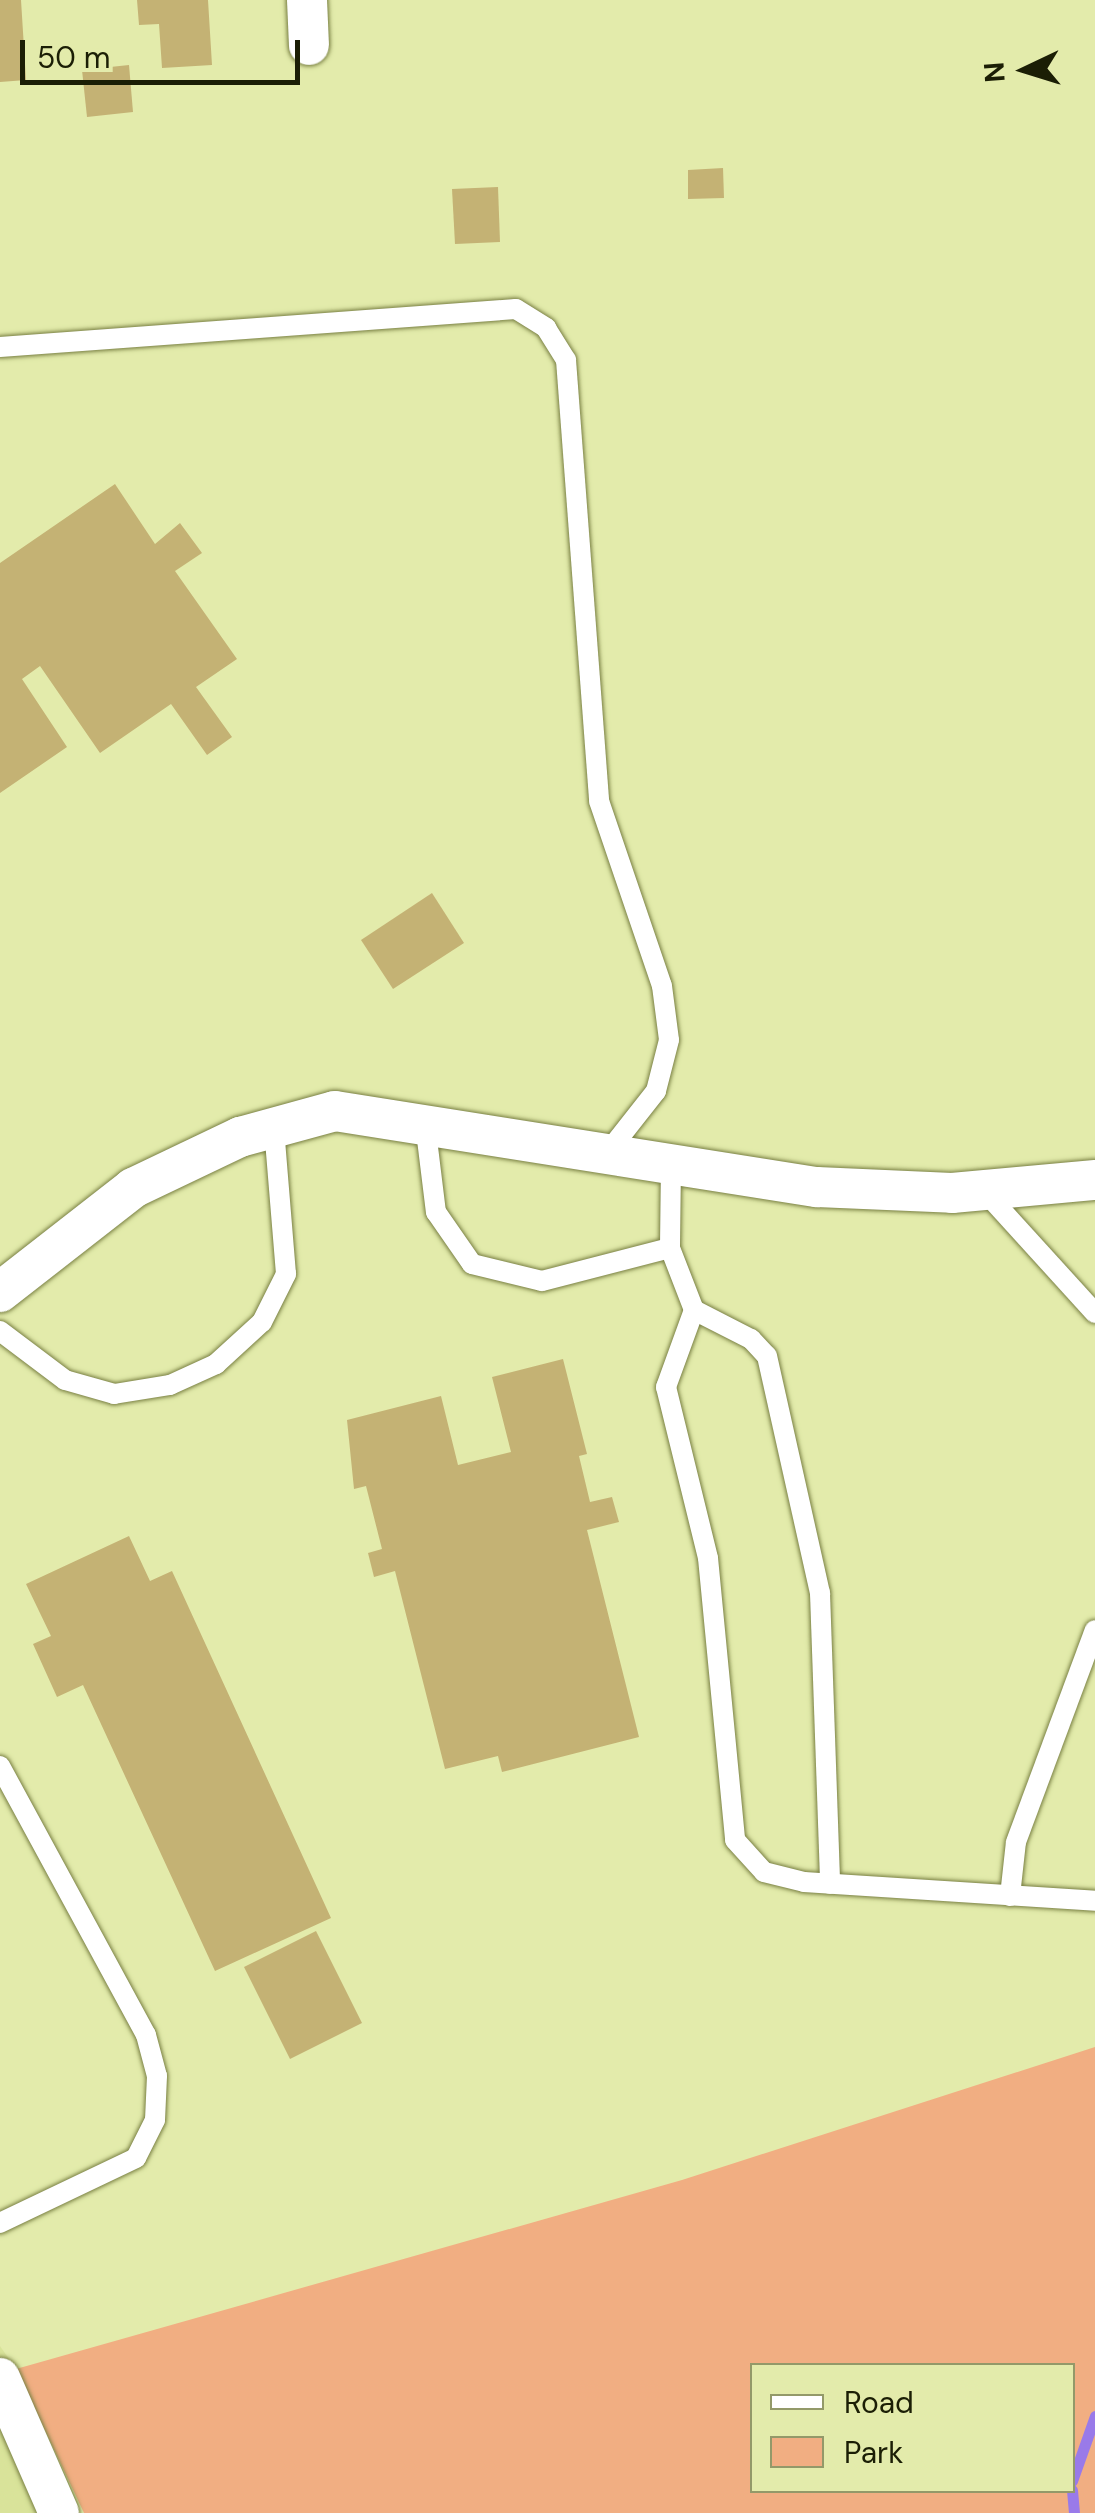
<!DOCTYPE html>
<style>
body{margin:0}
#map{position:relative;width:1095px;height:2513px;overflow:hidden;background:#e3ebab;font-family:"DM Sans",sans-serif}
div>[style]{position:absolute}
.built>*{inset:0;background:#d9e39a}
.green>*{inset:0;background:#f1ae82}
.stream>*{height:11px;margin:-5.5px;padding:0 5.5px;transform-origin:5.5px;border-radius:5.5px;background:#997ae9}
.building>*{inset:0;background:#c4b274}
.roads{filter:drop-shadow(0 0 2px #798043) drop-shadow(0 0 2px #798043)}
.service>*{height:20px;margin:-10px;padding:0 10px;transform-origin:10px;border-radius:10px;background:#fff}
.minor>*{height:40px;margin:-20px;padding:0 20px;transform-origin:20px;border-radius:20px;background:#fff}
span{translate:-50% -50%;white-space:nowrap;text-align:center;line-height:1.15;-webkit-text-stroke:9px #e3ebab;paint-order:stroke}
.legend{position:absolute;left:750px;top:2363px;width:325px;height:130px;box-sizing:border-box;background:#e3ebab;border:2px solid #939969;margin:0;padding:12px 18px;list-style:none;font-size:30px;color:#1b1e05}
.legend li{display:flex;align-items:center;gap:20px;height:50px}
.legend b{width:50px;border:2px solid #939969}
.north{position:absolute;left:975px;top:20px;width:100px;height:100px;-webkit-text-stroke:8px #e3ebab;paint-order:stroke;rotate:266deg;font-size:28px;font-weight:700;line-height:40px;text-align:center;color:#1b1e05}
.north::after{content:'';display:block;margin:auto;width:35px;height:45px;background:#1b1e05;clip-path:polygon(50% 0,100% 100%,50% 72%,0 100%)}
.scale{position:absolute;left:20px;top:40px;width:280px;height:45px;box-sizing:border-box;border:5px solid #1b1e05;border-top:0;padding-left:12px;font-size:30px;line-height:35px;white-space:nowrap;color:#1b1e05;-webkit-text-stroke:8px #e3ebab;paint-order:stroke}
</style>
<div id="map">
<div class="built">
<i style="clip-path:polygon(0 2346px,16px 2369px,47px 2513px,0 2513px)"></i>
</div>
<div class="green">
<i style="clip-path:polygon(evenodd,1095px 2047px,1095px 2513px,84px 2513px,16px 2369px,682px 2180px,1095px 2047px,752px 2366px,1072px 2366px,1072px 2490px,752px 2490px,752px 2366px)"></i>
</div>
<div class="stream">
<i style="left:1072px;top:2481px;width:69px;rotate:-70.5deg"></i>
<i style="left:1072px;top:2490px;width:23px;rotate:85deg"></i>
</div>
<div class="building">
<i style="clip-path:polygon(0 0,21px 0,26px 80px,0 82px)"></i>
<i style="clip-path:polygon(137px 0,208px 0,212px 65px,162px 68px,159px 24px,139px 25px)"></i>
<i style="clip-path:polygon(129px 65px,133px 112px,87px 117px,82px 70px)"></i>
<i style="clip-path:polygon(723px 168px,724px 198px,688px 199px,688px 170px)"></i>
<i style="clip-path:polygon(498px 187px,500px 242px,455px 244px,452px 189px)"></i>
<i style="clip-path:polygon(115px 484px,155px 544px,180px 523px,202px 553px,175px 571px,237px 659px,196px 687px,232px 737px,207px 755px,171px 704px,100px 753px,40px 666px,22px 679px,67px 747px,0 793px,0 563px)"></i>
<i style="clip-path:polygon(432px 893px,464px 943px,393px 989px,361px 940px)"></i>
<i style="clip-path:polygon(563px 1359px,587px 1454px,579px 1456px,590px 1502px,612px 1497px,619px 1522px,587px 1530px,639px 1737px,502px 1772px,498px 1756px,445px 1769px,395px 1571px,374px 1577px,368px 1553px,382px 1549px,366px 1486px,354px 1489px,347px 1420px,441px 1396px,458px 1465px,511px 1452px,492px 1377px)"></i>
<i style="clip-path:polygon(129px 1536px,150px 1581px,172px 1571px,331px 1918px,215px 1971px,83px 1685px,57px 1697px,33px 1644px,51px 1636px,26px 1584px)"></i>
<i style="clip-path:polygon(316px 1931px,362px 2023px,290px 2059px,244px 1967px)"></i>
</div>
<div class="roads">
<div class="service">
<i style="left:0;top:347px;width:517px;rotate:-4.21deg"></i>
<i style="left:516px;top:309px;width:36px;rotate:32deg"></i>
<i style="left:546px;top:328px;width:38px;rotate:58deg"></i>
<i style="left:566px;top:360px;width:442px;rotate:85.7deg"></i>
<i style="left:599px;top:801px;width:195px;rotate:71.2deg"></i>
<i style="left:662px;top:986px;width:54px;rotate:82.6deg"></i>
<i style="left:669px;top:1040px;width:53px;rotate:104.3deg"></i>
<i style="left:656px;top:1091px;width:78px;rotate:128.2deg"></i>
<i style="left:425px;top:1123px;width:90px;rotate:83deg"></i>
<i style="left:436px;top:1212px;width:63px;rotate:55.3deg"></i>
<i style="left:472px;top:1264px;width:72px;rotate:13.7deg"></i>
<i style="left:542px;top:1281px;width:132px;rotate:-14.5deg"></i>
<i style="left:671px;top:1164px;width:84px;rotate:90.7deg"></i>
<i style="left:670px;top:1248px;width:66px;rotate:68.8deg"></i>
<i style="left:694px;top:1310px;width:82px;rotate:110deg"></i>
<i style="left:666px;top:1387px;width:176px;rotate:76.2deg"></i>
<i style="left:708px;top:1558px;width:283px;rotate:84.5deg"></i>
<i style="left:735px;top:1840px;width:43px;rotate:47.8deg"></i>
<i style="left:764px;top:1872px;width:41px;rotate:14deg"></i>
<i style="left:804px;top:1882px;width:292px;rotate:3.7deg"></i>
<i style="left:984px;top:1191px;width:165px;rotate:47.7deg"></i>
<i style="left:694px;top:1310px;width:64px;rotate:27deg"></i>
<i style="left:751px;top:1339px;width:23px;rotate:47deg"></i>
<i style="left:767px;top:1356px;width:243px;rotate:77.4deg"></i>
<i style="left:820px;top:1593px;width:291px;rotate:88deg"></i>
<i style="left:0;top:1331px;width:81px;rotate:37deg"></i>
<i style="left:65px;top:1380px;width:51px;rotate:15.9deg"></i>
<i style="left:114px;top:1394px;width:57px;rotate:-9.1deg"></i>
<i style="left:170px;top:1385px;width:51px;rotate:-24.5deg"></i>
<i style="left:216px;top:1364px;width:62px;rotate:-42.4deg"></i>
<i style="left:262px;top:1322px;width:54px;rotate:-63.4deg"></i>
<i style="left:286px;top:1274px;width:146px;rotate:-94.7deg"></i>
<i style="left:0;top:1766px;width:306px;rotate:61.5deg"></i>
<i style="left:146px;top:2035px;width:42px;rotate:75deg"></i>
<i style="left:157px;top:2076px;width:44px;rotate:92.6deg"></i>
<i style="left:155px;top:2120px;width:42px;rotate:116.6deg"></i>
<i style="left:136px;top:2158px;width:151px;rotate:154.5deg"></i>
<i style="left:1010px;top:1896px;width:54px;rotate:-83.7deg"></i>
<i style="left:1016px;top:1842px;width:226px;rotate:-69.6deg"></i>
</div>
<div class="minor">
<i style="left:307px;top:0;width:45px;rotate:87.5deg"></i>
<i style="left:0;top:1292px;width:169px;rotate:-38deg"></i>
<i style="left:133px;top:1188px;width:119px;rotate:-25.5deg"></i>
<i style="left:240px;top:1137px;width:98px;rotate:-15.3deg"></i>
<i style="left:335px;top:1111px;width:488px;rotate:9deg"></i>
<i style="left:817px;top:1187px;width:135px;rotate:2.5deg"></i>
<i style="left:952px;top:1193px;width:144px;rotate:-5.2deg"></i>
<i style="left:0;top:2378px;width:147px;rotate:66.4deg"></i>
</div>
</div>
<ul class="legend">
<li><b style="height:12px;background:#fff"></b>Road</li>
<li><b style="height:28px;background:#f1ae82"></b>Park</li>
</ul>
<div class="north">N</div>
<div class="scale">50 m</div>
</div>
